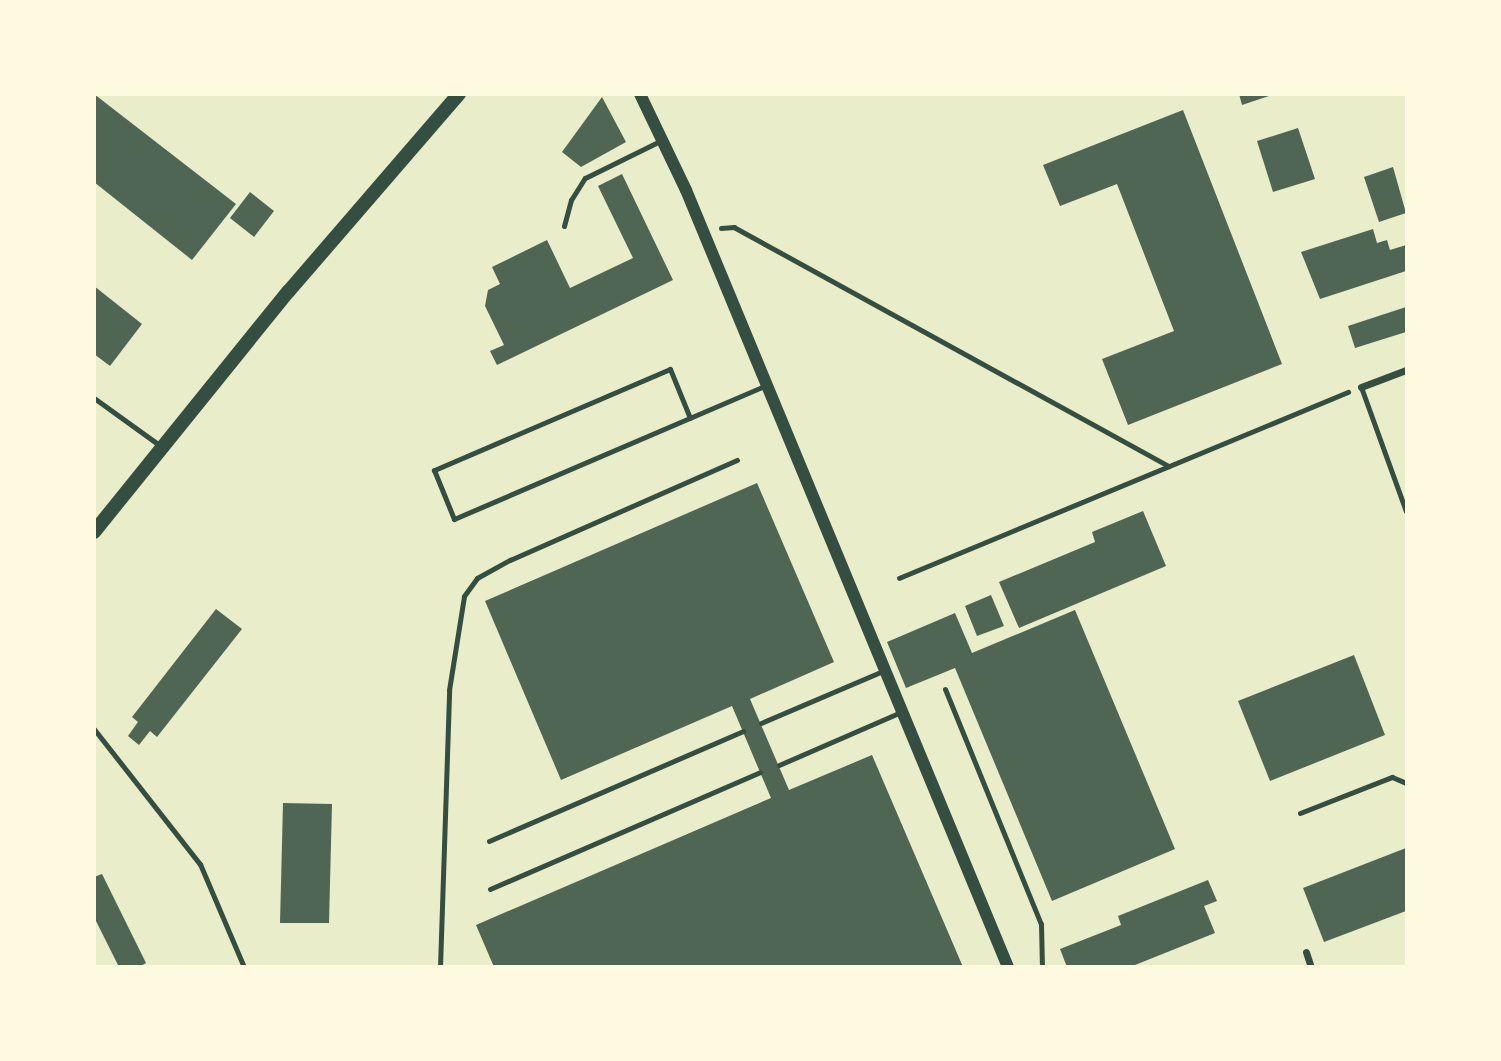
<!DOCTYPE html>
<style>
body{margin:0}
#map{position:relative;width:1501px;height:1061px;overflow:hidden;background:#e9edc9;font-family:"Work Sans",sans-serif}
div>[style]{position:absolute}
.building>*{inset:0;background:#4f6655}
.path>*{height:4.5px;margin:-2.25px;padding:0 2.25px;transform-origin:2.25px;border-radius:2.25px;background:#344e41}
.service>*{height:5px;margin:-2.5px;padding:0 2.5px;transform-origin:2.5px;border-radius:2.5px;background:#344e41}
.minor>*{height:7px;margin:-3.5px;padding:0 3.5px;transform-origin:3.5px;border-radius:3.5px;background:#344e41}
.tertiary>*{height:12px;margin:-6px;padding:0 6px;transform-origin:6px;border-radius:6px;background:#344e41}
.secondary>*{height:14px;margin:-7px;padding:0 7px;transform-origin:7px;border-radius:7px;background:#344e41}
span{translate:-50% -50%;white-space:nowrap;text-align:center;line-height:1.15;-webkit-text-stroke:7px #fefae0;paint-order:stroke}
.frame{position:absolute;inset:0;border:96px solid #fefae0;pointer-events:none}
</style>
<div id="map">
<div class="building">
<i style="clip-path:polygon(94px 94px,236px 204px,192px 260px,94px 182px)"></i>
<i style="clip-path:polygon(1239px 94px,1272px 94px,1272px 95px,1242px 105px)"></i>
<i style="clip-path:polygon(602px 97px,626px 142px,581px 167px,562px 152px)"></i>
<i style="clip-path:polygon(1183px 110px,1282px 364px,1128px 425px,1102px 359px,1174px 331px,1117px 184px,1060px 206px,1043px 165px)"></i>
<i style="clip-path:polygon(1298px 128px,1315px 179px,1273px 192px,1257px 141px)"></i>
<i style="clip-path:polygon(1393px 167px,1406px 213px,1379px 222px,1364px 177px)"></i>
<i style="clip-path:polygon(622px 174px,673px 280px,497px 365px,490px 351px,504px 345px,485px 306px,488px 290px,500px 284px,492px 267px,547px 240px,570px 288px,633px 258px,598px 186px)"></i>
<i style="clip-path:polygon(250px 192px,274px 211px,254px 237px,230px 218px)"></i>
<i style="clip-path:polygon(1373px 229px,1377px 243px,1387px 240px,1390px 250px,1406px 245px,1406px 271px,1320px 299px,1301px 252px)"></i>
<i style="clip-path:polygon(94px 286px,142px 324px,110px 366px,94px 354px)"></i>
<i style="clip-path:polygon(1406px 307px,1406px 332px,1355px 348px,1348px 326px)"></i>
<i style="clip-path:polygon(757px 483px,834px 662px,750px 699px,789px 790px,872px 755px,963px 967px,494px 967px,476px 925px,771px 798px,732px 706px,561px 780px,485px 601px)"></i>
<i style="clip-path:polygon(1143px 511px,1166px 566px,1019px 628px,999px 582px,1095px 542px,1092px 532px)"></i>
<i style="clip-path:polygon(991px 595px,1004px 626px,977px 636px,965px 606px)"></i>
<i style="clip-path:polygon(216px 609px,242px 629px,157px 737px,150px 731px,139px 745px,128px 736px,138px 722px,132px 717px)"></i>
<i style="clip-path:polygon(1075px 610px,1175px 849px,1052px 901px,955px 668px,906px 688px,887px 642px,955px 613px,972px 653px)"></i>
<i style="clip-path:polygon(1354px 655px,1385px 735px,1270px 781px,1238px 701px)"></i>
<i style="clip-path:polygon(283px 803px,332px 804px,329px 923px,280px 923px)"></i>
<i style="clip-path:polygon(1406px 848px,1406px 911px,1324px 942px,1303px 888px)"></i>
<i style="clip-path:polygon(102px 874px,146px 963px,139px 967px,119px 967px,94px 917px,94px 877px)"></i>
<i style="clip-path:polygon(1208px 880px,1217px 901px,1204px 906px,1215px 933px,1130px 967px,1067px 967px,1060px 949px,1121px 925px,1118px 916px)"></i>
</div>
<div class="path">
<i style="left:721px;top:228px;width:13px;rotate:-4deg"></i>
<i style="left:734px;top:227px;width:496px;rotate:28.8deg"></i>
<i style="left:899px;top:578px;width:486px;rotate:-22.5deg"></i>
</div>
<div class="service">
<i style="left:564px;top:226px;width:27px;rotate:-75deg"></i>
<i style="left:571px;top:200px;width:26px;rotate:-58deg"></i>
<i style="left:585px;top:178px;width:86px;rotate:-26.3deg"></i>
<i style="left:1361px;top:387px;width:132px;rotate:70.1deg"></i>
<i style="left:94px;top:398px;width:84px;rotate:35.8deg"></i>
<i style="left:690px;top:418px;width:53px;rotate:-112.2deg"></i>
<i style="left:670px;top:369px;width:257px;rotate:156.8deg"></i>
<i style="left:434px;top:470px;width:53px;rotate:67.8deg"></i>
<i style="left:454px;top:519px;width:340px;rotate:-23.2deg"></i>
<i style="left:945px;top:689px;width:254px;rotate:67.8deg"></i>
<i style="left:1041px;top:924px;width:43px;rotate:88.7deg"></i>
<i style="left:761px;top:723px;width:135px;rotate:-23.1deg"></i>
<i style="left:94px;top:729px;width:172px;rotate:51.9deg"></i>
<i style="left:200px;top:864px;width:112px;rotate:66.9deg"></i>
<i style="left:779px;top:765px;width:133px;rotate:-23.5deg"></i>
<i style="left:1300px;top:813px;width:99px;rotate:-21.4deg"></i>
<i style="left:1392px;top:777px;width:15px;rotate:23deg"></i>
<i style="left:489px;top:841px;width:277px;rotate:-23.4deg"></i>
<i style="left:490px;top:889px;width:294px;rotate:-23.4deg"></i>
<i style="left:440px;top:967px;width:277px;rotate:-88.1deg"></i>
<i style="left:449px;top:690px;width:95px;rotate:-80.9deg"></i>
<i style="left:464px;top:596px;width:22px;rotate:-54deg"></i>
<i style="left:477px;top:578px;width:38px;rotate:-29deg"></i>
<i style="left:510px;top:560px;width:248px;rotate:-23.8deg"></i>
</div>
<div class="minor">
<i style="left:1361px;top:387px;width:48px;rotate:-20.7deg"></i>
<i style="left:1306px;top:952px;width:16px;rotate:72deg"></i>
</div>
<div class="tertiary">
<i style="left:640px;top:94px;width:106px;rotate:64.4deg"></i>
<i style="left:686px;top:190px;width:841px;rotate:67.49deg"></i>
</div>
<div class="secondary">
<i style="left:94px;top:532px;width:309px;rotate:-51.1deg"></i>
<i style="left:288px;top:292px;width:262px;rotate:-49.2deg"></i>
</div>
<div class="frame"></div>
</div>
